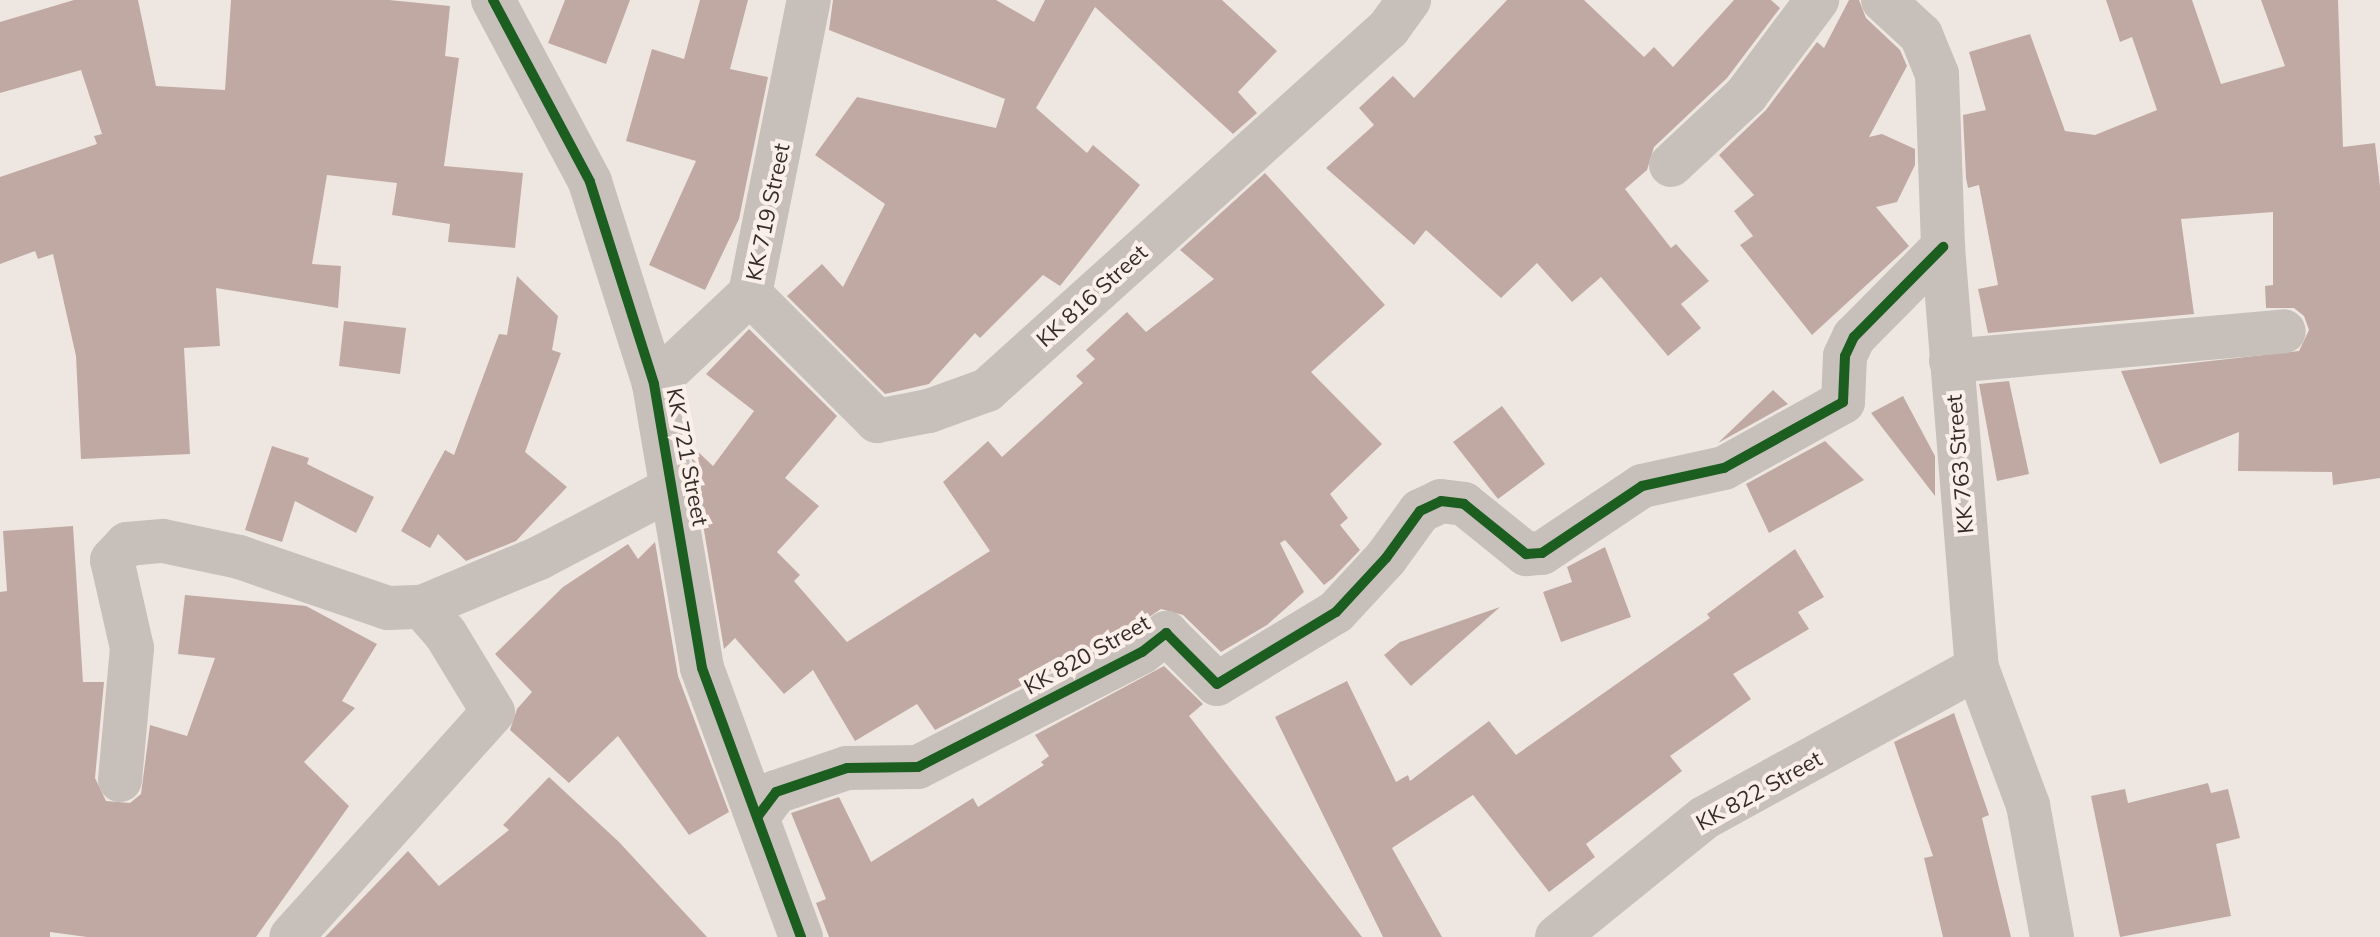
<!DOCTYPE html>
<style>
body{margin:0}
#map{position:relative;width:2380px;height:937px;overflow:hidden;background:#eee7e1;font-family:Mulish,sans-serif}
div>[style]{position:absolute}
.building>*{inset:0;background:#c1a9a3}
.minor>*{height:44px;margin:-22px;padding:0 22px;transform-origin:22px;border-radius:22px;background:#c7bfba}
.cycleway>*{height:10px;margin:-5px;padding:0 5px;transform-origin:5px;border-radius:5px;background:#1b5e20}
span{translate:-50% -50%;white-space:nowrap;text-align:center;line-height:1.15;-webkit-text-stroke:8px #faf0e9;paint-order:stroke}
.street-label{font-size:22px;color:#372b28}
</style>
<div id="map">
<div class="building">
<i style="clip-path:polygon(74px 0,138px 0,156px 86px,225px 90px,231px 0,389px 0,450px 6px,445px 56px,459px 58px,444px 166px,523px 173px,515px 248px,448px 242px,450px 224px,392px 215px,397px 183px,327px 175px,312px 264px,341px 266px,338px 308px,216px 288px,220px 346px,184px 348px,190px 454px,81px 459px,76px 356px,53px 254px,38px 259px,35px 251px,0 264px,0 177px,97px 144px,94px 136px,102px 134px,81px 70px,0 93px,0 22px)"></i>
<i style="clip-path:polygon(565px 0,630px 0,606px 64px,548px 43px)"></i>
<i style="clip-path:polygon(700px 0,748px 0,730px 69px,768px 77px,739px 219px,705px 290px,649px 265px,696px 161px,626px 141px,652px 49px,684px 59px)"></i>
<i style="clip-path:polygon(833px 0,996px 0,1034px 22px,1045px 0,1222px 0,1277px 51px,1238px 92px,1257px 113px,1233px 134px,1095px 7px,1036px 108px,1087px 153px,1093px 145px,1140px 185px,1060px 286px,1043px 275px,980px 338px,975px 333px,929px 384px,885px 394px,787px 296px,822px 264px,843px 287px,885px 204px,815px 155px,857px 97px,996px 128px,1005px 99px,829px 30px)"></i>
<i style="clip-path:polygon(1507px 0,1584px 0,1644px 57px,1654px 47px,1673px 67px,1734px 0,1771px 0,1780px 8px,1727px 78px,1654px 147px,1647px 170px,1625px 189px,1671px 248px,1676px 244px,1709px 281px,1681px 304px,1701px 328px,1668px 356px,1601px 277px,1572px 302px,1537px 263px,1501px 298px,1426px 230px,1414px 245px,1326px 168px,1374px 125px,1359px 108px,1393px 76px,1414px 98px)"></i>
<i style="clip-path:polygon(1849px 0,1859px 0,1866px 18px,1900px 50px,1907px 66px,1869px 137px,1882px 134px,1915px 149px,1915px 165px,1897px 202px,1876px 207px,1909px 246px,1812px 335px,1740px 245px,1753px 236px,1734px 211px,1754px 195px,1719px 155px,1766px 110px,1817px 42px,1824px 48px)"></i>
<i style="clip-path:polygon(2106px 0,2192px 0,2221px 84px,2285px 66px,2261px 0,2338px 0,2343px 147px,2375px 143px,2380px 186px,2380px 478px,2333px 485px,2332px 472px,2238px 471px,2239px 432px,2160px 464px,2121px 371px,2299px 351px,2309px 330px,2304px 316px,2294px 308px,2266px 308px,2265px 286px,2273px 285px,2273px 212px,2181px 219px,2194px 314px,1988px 333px,1978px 289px,1998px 285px,1979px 185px,1968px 188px,1966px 178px,1963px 115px,1986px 110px,1969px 52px,2030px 34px,2065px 131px,2095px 135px,2157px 110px,2132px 37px,2120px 42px)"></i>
<i style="clip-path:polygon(1265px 173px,1385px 305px,1311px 372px,1382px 444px,1330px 494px,1348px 518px,1340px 525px,1360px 550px,1333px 578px,1324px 585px,1285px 540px,1280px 543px,1304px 592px,1267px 625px,1221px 652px,1183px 615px,1161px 609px,1128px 631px,935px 730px,917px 704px,855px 741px,813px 670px,784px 694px,735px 638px,724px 649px,691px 453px,695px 449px,713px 466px,754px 411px,706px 374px,749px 329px,837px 416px,785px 478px,819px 506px,777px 552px,800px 575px,794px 581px,847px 642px,990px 551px,943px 482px,988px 441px,1002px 457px,1083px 383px,1076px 376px,1095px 359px,1086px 350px,1127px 312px,1146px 332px,1214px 279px,1180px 250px)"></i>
<i style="clip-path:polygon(517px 276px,558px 316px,552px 350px,561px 353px,525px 452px,567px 487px,516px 541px,466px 561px,438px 534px,430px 548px,401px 531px,445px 450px,454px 455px,499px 334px,507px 335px)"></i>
<i style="clip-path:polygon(344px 321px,406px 328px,400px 374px,339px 366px)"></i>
<i style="clip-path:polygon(2009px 381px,2029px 474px,1997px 481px,1979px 384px)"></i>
<i style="clip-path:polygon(1773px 390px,1788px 404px,1718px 443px)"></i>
<i style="clip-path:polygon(1903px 396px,1935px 456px,1935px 496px,1871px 413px)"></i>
<i style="clip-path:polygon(1502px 406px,1545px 464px,1498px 499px,1453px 442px)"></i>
<i style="clip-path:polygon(1825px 441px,1864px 480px,1769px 533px,1746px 484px)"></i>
<i style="clip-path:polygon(272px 446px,309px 458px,307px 464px,374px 497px,356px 533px,295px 501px,282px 542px,245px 530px)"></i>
<i style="clip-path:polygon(73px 526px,83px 682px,104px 682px,95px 778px,106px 801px,130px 803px,141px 794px,150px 725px,187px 736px,215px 658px,178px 654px,185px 595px,306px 606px,377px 644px,342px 701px,355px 708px,304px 762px,349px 806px,256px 937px,87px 937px,50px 932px,50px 937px,0 937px,0 592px,7px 591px,3px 531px)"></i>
<i style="clip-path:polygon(655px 542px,678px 676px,729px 812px,689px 835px,618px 736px,569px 783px,510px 730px,517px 709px,532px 692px,495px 654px,563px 587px,628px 544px,638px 559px)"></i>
<i style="clip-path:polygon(1605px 547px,1631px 617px,1561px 642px,1543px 592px,1572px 582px,1567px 567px)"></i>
<i style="clip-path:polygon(1795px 549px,1824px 597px,1798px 612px,1809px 629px,1733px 674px,1751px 699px,1670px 756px,1682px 771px,1586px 844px,1595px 857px,1549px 892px,1473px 795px,1392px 848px,1442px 937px,1383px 937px,1275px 717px,1347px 681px,1396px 782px,1408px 775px,1410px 781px,1489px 721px,1516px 755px,1710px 618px,1707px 614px)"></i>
<i style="clip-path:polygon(1500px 607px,1411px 686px,1384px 655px,1400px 642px)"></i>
<i style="clip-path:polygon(1164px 666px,1203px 704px,1189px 716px,1362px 937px,829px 937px,816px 903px,826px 899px,791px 813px,839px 797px,871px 862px,973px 798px,978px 807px,1044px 765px,1041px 762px,1049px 756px,1035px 735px)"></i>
<i style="clip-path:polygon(1954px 713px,1989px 815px,1982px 818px,2011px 937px,1943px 937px,1924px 858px,1933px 856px,1894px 742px)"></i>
<i style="clip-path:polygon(549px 777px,619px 842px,707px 937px,325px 937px,408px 851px,439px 886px,509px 830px,503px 825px)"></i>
<i style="clip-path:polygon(2208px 783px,2211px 793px,2228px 789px,2240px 838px,2216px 844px,2231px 916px,2120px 937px,2091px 796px,2125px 789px,2128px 803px)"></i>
</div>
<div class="minor">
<i style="left:493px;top:0;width:206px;rotate:61.9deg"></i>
<i style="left:590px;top:182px;width:212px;rotate:72.4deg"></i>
<i style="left:654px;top:384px;width:288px;rotate:80.4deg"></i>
<i style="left:702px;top:668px;width:287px;rotate:69.8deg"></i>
<i style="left:1883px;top:0;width:52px;rotate:42.6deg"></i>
<i style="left:1921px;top:35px;width:42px;rotate:67.7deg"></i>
<i style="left:1937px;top:74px;width:173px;rotate:88deg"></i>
<i style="left:1943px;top:247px;width:422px;rotate:85.4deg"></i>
<i style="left:1977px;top:668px;width:146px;rotate:69.6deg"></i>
<i style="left:2028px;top:805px;width:134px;rotate:79.7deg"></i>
<i style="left:1671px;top:165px;width:103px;rotate:-43deg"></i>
<i style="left:1746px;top:95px;width:119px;rotate:-53.2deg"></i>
<i style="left:750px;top:294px;width:180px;rotate:45deg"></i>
<i style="left:877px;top:421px;width:53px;rotate:-10.9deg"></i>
<i style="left:929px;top:411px;width:62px;rotate:-19.9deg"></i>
<i style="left:987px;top:390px;width:540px;rotate:-42deg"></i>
<i style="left:1388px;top:29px;width:36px;rotate:-54deg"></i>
<i style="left:1951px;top:361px;width:334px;rotate:-5.1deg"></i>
<i style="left:654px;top:384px;width:132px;rotate:-43.2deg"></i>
<i style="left:750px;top:294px;width:300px;rotate:-78.7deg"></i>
<i style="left:422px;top:607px;width:127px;rotate:-22.7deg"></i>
<i style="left:539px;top:558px;width:153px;rotate:-27.7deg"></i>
<i style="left:120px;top:780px;width:133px;rotate:-84.8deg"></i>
<i style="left:132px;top:648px;width:90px;rotate:-102.8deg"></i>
<i style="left:112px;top:560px;width:22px;rotate:-47deg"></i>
<i style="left:127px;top:544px;width:36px;rotate:-5deg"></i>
<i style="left:163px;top:541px;width:78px;rotate:11.9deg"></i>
<i style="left:239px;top:557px;width:157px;rotate:18.9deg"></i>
<i style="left:388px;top:608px;width:34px;rotate:-2deg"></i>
<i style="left:422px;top:607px;width:35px;rotate:49deg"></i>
<i style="left:445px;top:633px;width:92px;rotate:58.7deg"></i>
<i style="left:493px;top:712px;width:302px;rotate:131.9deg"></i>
<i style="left:758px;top:816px;width:30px;rotate:-53deg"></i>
<i style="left:776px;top:792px;width:75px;rotate:-18.7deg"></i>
<i style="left:847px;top:768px;width:71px;rotate:-0.8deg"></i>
<i style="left:918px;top:767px;width:252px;rotate:-27.2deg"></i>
<i style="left:1142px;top:652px;width:31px;rotate:-38deg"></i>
<i style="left:1166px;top:633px;width:72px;rotate:45deg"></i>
<i style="left:1217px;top:684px;width:139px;rotate:-31.2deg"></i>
<i style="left:1336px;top:612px;width:74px;rotate:-47.2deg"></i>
<i style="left:1386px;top:558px;width:58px;rotate:-54.1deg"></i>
<i style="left:1420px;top:511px;width:23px;rotate:-25deg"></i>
<i style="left:1441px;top:501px;width:23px;rotate:7deg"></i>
<i style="left:1464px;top:504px;width:80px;rotate:38.9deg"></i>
<i style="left:1526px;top:554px;width:16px;rotate:-4deg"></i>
<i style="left:1542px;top:553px;width:120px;rotate:-33.8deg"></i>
<i style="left:1642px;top:486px;width:84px;rotate:-12.4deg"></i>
<i style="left:1724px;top:468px;width:136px;rotate:-29deg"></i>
<i style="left:1843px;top:402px;width:46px;rotate:-87.5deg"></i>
<i style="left:1845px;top:356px;width:21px;rotate:-65deg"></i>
<i style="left:1854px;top:337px;width:127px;rotate:-45.3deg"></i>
<i style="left:1557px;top:937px;width:189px;rotate:-39deg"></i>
<i style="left:1704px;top:818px;width:311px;rotate:-28.8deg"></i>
</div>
<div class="cycleway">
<i style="left:493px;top:0;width:206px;rotate:61.9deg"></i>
<i style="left:590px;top:182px;width:212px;rotate:72.4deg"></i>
<i style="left:654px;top:384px;width:288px;rotate:80.4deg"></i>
<i style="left:702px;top:668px;width:287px;rotate:69.8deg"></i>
<i style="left:758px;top:816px;width:30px;rotate:-53deg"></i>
<i style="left:776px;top:792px;width:75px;rotate:-18.7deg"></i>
<i style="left:847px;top:768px;width:71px;rotate:-0.8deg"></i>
<i style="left:918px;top:767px;width:252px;rotate:-27.2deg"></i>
<i style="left:1142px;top:652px;width:31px;rotate:-38deg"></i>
<i style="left:1166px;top:633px;width:72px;rotate:45deg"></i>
<i style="left:1217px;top:684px;width:139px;rotate:-31.2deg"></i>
<i style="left:1336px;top:612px;width:74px;rotate:-47.2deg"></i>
<i style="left:1386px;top:558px;width:58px;rotate:-54.1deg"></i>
<i style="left:1420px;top:511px;width:23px;rotate:-25deg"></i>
<i style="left:1441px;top:501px;width:23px;rotate:7deg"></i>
<i style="left:1464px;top:504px;width:80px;rotate:38.9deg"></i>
<i style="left:1526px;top:554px;width:16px;rotate:-4deg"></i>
<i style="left:1542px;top:553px;width:120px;rotate:-33.8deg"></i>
<i style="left:1642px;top:486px;width:84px;rotate:-12.4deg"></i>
<i style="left:1724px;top:468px;width:136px;rotate:-29deg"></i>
<i style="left:1843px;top:402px;width:46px;rotate:-87.5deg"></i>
<i style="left:1845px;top:356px;width:21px;rotate:-65deg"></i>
<i style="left:1854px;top:337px;width:127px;rotate:-45.3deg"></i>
</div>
<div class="street-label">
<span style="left:768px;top:212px;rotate:-78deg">KK 719 Street</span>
<span style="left:1092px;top:296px;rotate:-42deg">KK 816 Street</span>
<span style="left:687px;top:457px;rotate:79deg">KK 721 Street</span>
<span style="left:1960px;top:464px;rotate:-95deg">KK 763 Street</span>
<span style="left:1087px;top:655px;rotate:-29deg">KK 820 Street</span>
<span style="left:1759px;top:791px;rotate:-29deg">KK 822 Street</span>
</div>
</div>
